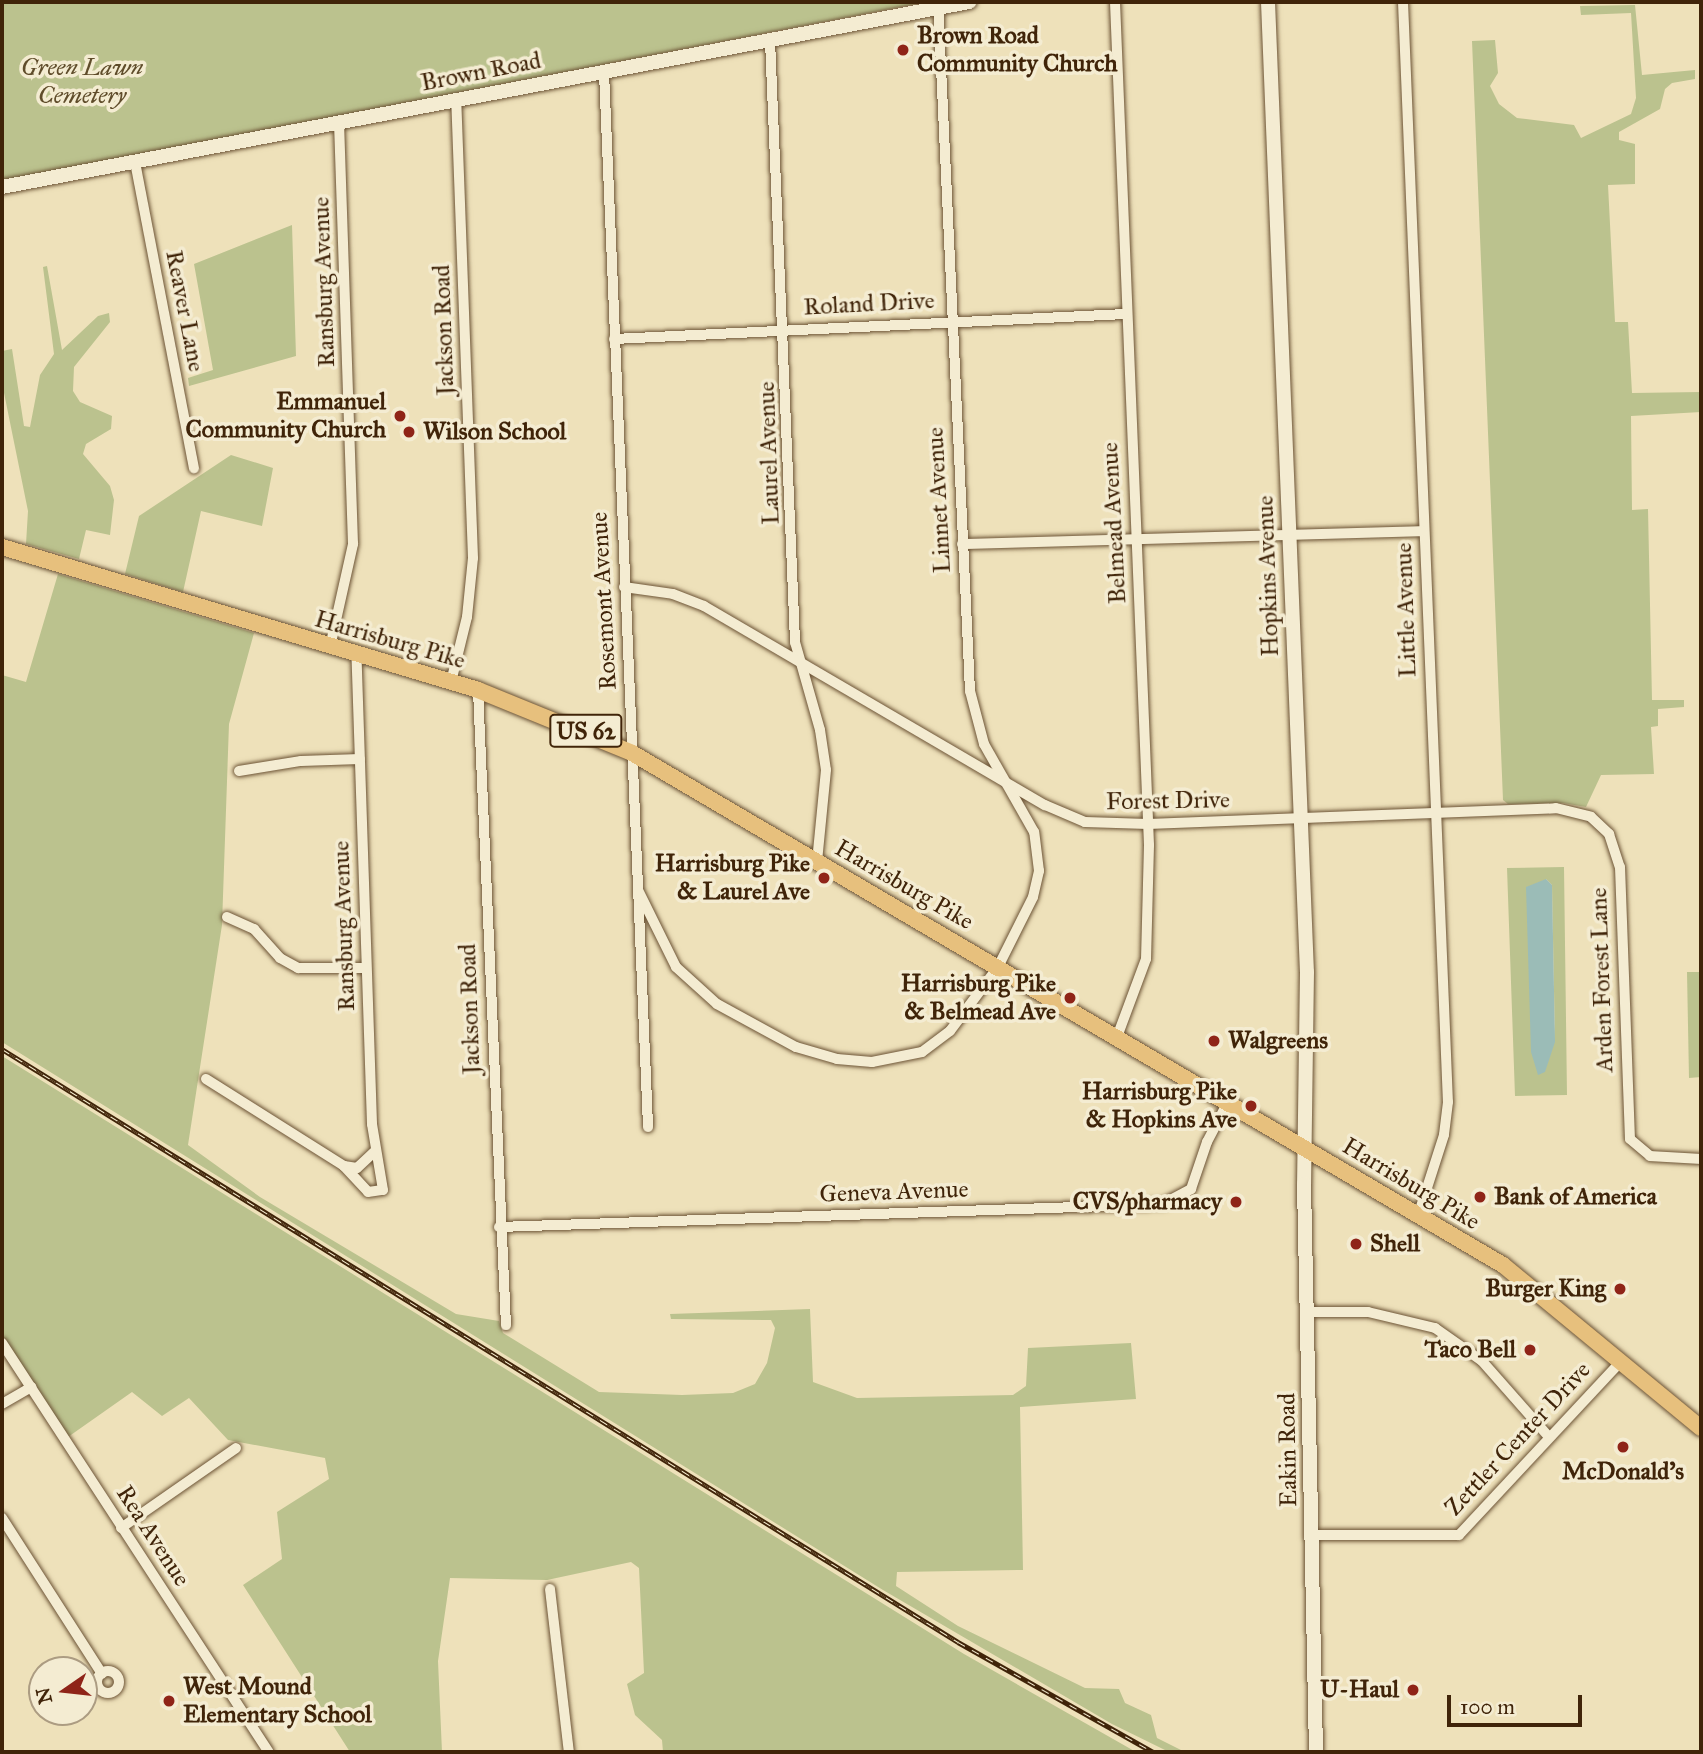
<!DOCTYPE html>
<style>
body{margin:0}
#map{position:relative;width:1703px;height:1754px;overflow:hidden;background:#eee1ba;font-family:"IM FELL Great Primer",serif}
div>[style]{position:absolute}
.green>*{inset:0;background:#bbc28e}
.water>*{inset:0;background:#9bbcb7}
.roads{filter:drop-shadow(0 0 2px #6c5335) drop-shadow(0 0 2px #6c5335)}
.street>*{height:10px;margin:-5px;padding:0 5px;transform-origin:5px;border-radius:5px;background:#f4ecd2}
.street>.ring{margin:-5px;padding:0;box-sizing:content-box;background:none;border:10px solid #f4ecd2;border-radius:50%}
.secondary>*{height:14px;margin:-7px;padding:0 7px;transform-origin:7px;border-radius:7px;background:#f4ecd2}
.primary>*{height:16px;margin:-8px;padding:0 8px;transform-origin:8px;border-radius:8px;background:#e7c07d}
.rail>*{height:5px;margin-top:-2.5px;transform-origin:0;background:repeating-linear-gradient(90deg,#f4ecd2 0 8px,#402409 0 16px);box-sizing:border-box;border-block:2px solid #402409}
.dots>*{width:19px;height:19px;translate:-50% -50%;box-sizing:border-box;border:4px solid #f4ecd2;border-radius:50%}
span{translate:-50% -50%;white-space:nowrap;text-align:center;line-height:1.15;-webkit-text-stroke:7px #f4ecd2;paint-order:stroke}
.shield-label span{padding:2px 5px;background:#f4ecd2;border:2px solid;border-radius:5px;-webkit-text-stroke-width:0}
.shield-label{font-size:23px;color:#402409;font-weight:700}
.poi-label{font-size:24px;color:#402409;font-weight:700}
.left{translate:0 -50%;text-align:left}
.right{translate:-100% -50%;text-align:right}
.park-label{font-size:24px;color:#5f4c2a;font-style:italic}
.street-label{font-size:24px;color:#402409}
.frame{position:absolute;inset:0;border:4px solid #402409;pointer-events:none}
.north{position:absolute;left:28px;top:1656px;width:70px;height:70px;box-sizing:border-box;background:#f4ecd2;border:2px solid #ac9c82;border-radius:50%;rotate:256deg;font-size:19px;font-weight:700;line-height:28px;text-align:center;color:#402409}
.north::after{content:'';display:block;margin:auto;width:24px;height:32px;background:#8f2418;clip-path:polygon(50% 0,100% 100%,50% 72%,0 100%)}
.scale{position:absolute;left:1447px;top:1695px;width:135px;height:32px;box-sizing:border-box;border:4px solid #402409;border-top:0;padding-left:9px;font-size:21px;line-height:24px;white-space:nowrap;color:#402409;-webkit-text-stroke:5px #f4ecd2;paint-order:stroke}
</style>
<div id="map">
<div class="green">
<i style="clip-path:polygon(2px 2px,926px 2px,2px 181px)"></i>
<i style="clip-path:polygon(1635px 5px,1642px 75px,1695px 70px,1695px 79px,1672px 83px,1665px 89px,1660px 109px,1619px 132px,1619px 140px,1635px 144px,1635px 184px,1608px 185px,1615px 322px,1628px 322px,1632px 393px,1701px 392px,1701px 412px,1631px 416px,1632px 510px,1648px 509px,1652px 700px,1684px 700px,1684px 707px,1658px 709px,1658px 726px,1651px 727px,1654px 774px,1601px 775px,1586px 807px,1563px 803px,1508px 804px,1503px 800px,1472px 41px,1495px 40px,1498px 73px,1490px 86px,1499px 104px,1517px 118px,1574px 125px,1581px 138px,1631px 114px,1636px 98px,1631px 13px,1581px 15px,1580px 6px)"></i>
<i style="clip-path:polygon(292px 225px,296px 356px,189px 386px,188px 378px,213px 370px,194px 264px)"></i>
<i style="clip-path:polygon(47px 266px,62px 350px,98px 316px,109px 313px,110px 322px,74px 367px,73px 391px,80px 402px,112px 416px,111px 429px,86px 444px,83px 454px,110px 486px,114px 500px,110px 535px,86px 530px,79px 559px,26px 544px,28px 511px,2px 383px,2px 351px,12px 349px,24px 426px,30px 427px,40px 375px,54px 354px,43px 267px)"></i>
<i style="clip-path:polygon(231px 455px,273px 468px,262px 526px,201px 511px,183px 592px,125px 574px,139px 516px)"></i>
<i style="clip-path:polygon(58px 574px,254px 633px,229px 724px,222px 925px,188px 1145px,260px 1197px,456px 1314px,499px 1321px,503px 1333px,599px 1392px,682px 1395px,733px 1393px,755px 1384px,767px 1363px,775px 1328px,771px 1320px,671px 1319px,670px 1314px,810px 1309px,813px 1382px,857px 1398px,1013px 1395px,1026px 1386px,1028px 1348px,1131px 1343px,1136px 1399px,1020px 1407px,1023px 1570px,897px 1572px,896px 1586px,958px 1626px,1085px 1688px,1119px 1689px,1125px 1703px,1151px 1715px,1157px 1738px,1185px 1752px,1169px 1752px,1112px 1724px,883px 1590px,2px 1042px,2px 675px,26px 682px)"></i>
<i style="clip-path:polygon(evenodd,1564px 867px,1567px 1095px,1515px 1096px,1507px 868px,1564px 867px,1546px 879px,1552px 885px,1555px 1042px,1546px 879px)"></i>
<i style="clip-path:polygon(1701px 972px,1701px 1077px,1689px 1078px,1687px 972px)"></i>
<i style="clip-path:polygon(2px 1056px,964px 1654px,1136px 1752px,663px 1752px,662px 1740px,635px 1715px,627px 1684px,644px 1673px,639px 1568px,631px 1562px,547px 1580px,450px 1578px,438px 1661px,442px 1752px,350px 1752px,243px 1585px,282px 1559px,277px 1512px,329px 1479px,325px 1458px,228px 1440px,189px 1398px,162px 1416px,132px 1392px,68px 1437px,2px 1335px)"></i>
</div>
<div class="water">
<i style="clip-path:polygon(1546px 879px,1552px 885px,1555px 1042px,1545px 1072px,1538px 1075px,1531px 1052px,1526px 887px)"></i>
</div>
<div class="roads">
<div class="street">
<i style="left:1115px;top:2px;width:844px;rotate:87.69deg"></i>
<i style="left:1149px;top:845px;width:114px;rotate:91.5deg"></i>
<i style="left:1146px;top:959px;width:83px;rotate:110.4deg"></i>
<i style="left:1403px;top:2px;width:1101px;rotate:87.66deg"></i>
<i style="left:1448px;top:1102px;width:33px;rotate:97deg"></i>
<i style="left:1444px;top:1135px;width:82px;rotate:107.8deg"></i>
<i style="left:770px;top:40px;width:603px;rotate:87.62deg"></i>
<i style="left:795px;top:642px;width:91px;rotate:74.1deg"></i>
<i style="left:820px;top:730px;width:40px;rotate:81.5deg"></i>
<i style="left:826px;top:770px;width:91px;rotate:95.6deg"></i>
<i style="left:604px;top:72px;width:1056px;rotate:87.61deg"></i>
<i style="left:135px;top:162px;width:312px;rotate:79.1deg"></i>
<i style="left:614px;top:339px;width:513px;rotate:-2.8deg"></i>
<i style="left:962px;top:544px;width:461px;rotate:-1.6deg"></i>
<i style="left:624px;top:587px;width:49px;rotate:8.1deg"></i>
<i style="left:673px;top:594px;width:33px;rotate:21deg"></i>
<i style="left:704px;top:606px;width:395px;rotate:30.3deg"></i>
<i style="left:1045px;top:805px;width:43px;rotate:23deg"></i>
<i style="left:1085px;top:822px;width:63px;rotate:1.8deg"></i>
<i style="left:1148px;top:824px;width:408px;rotate:-2.2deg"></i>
<i style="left:1556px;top:808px;width:36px;rotate:14deg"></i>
<i style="left:1591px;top:817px;width:25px;rotate:43deg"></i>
<i style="left:1609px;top:834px;width:35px;rotate:72deg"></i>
<i style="left:1620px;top:867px;width:272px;rotate:87.9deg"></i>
<i style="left:1630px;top:1139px;width:26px;rotate:40deg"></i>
<i style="left:1650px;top:1156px;width:51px;rotate:3.4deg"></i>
<i style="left:330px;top:647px;width:106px;rotate:-77.4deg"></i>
<i style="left:353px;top:544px;width:421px;rotate:-91.9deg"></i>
<i style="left:451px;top:682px;width:67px;rotate:-76.2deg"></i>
<i style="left:467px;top:617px;width:59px;rotate:-84.2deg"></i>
<i style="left:473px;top:558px;width:458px;rotate:-92.1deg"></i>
<i style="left:478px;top:690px;width:636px;rotate:87.48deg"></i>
<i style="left:239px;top:771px;width:63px;rotate:-9.2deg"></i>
<i style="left:301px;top:761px;width:59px;rotate:-1.9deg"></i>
<i style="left:638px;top:890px;width:86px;rotate:63.7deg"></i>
<i style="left:676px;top:967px;width:55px;rotate:42.1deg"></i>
<i style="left:717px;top:1004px;width:90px;rotate:28.6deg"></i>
<i style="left:796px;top:1047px;width:43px;rotate:16.3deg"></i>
<i style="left:837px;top:1059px;width:35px;rotate:5deg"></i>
<i style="left:872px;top:1062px;width:51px;rotate:-11.3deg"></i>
<i style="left:922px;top:1052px;width:35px;rotate:-37deg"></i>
<i style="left:950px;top:1031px;width:80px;rotate:-53.1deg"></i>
<i style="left:998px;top:967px;width:78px;rotate:-63.4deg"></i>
<i style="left:1033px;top:897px;width:27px;rotate:-77deg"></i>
<i style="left:1039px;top:871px;width:39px;rotate:-97deg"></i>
<i style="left:1034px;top:832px;width:101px;rotate:-119.6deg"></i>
<i style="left:984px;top:744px;width:55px;rotate:-104.8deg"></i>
<i style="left:970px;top:691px;width:690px;rotate:-92.66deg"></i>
<i style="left:227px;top:917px;width:30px;rotate:24deg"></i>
<i style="left:254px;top:929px;width:39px;rotate:48deg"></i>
<i style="left:280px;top:958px;width:21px;rotate:29deg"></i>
<i style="left:298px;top:968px;width:68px"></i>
<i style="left:206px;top:1079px;width:163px;rotate:32.2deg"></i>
<i style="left:344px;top:1166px;width:35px;rotate:47deg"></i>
<i style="left:368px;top:1192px;width:15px;rotate:-8deg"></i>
<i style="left:383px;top:1190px;width:67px;rotate:-99.5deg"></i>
<i style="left:372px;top:1124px;width:470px;rotate:-91.9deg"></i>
<i style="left:344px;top:1166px;width:13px;rotate:9deg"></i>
<i style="left:357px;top:1168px;width:25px;rotate:-43deg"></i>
<i style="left:499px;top:1227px;width:664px;rotate:-1.98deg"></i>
<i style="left:1163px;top:1204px;width:32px;rotate:-28deg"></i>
<i style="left:1191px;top:1189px;width:50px;rotate:-71.2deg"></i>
<i style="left:1207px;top:1142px;width:45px;rotate:-62.3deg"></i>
<i style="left:1308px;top:1312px;width:60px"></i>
<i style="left:1368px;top:1312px;width:69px;rotate:13.4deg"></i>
<i style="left:1435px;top:1328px;width:57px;rotate:35.1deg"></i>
<i style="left:1482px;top:1361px;width:101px;rotate:48.6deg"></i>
<i style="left:2px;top:1343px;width:488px;rotate:56.9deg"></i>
<i style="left:2px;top:1404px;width:34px;rotate:-30deg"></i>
<i style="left:2px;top:1518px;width:185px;rotate:57.3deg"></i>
<i style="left:121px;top:1528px;width:140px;rotate:-34.8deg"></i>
<i style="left:1313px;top:1535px;width:146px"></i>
<i style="left:1459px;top:1535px;width:239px;rotate:-47deg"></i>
<i style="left:550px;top:1589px;width:164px;rotate:83.4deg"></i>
<i class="ring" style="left:97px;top:1671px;width:12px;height:12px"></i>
</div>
<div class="secondary">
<i style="left:1268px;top:2px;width:971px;rotate:87.7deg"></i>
<i style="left:1307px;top:972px;width:212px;rotate:90.8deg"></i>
<i style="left:1304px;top:1184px;width:568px;rotate:88.79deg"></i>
<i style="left:2px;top:187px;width:985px;rotate:-10.83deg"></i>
</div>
<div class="primary">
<i style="left:2px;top:547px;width:497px;rotate:16.7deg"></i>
<i style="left:478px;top:690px;width:166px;rotate:22.2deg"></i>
<i style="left:632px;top:753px;width:1010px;rotate:30.45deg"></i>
<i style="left:1503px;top:1265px;width:256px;rotate:39.5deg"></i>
</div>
</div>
<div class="rail">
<i style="left:2px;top:1049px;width:1125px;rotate:31.81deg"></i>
<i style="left:958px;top:1642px;width:224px;rotate:29.4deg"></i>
</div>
<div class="dots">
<i style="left:903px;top:50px;background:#8f2418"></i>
<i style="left:400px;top:416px;background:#8f2418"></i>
<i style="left:409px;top:432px;background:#8f2418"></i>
<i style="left:824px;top:878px;background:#8f2418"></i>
<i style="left:1070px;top:998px;background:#8f2418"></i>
<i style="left:1214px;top:1041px;background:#8f2418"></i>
<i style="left:1251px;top:1106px;background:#8f2418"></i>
<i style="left:1480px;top:1197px;background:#8f2418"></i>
<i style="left:1236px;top:1202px;background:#8f2418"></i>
<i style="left:1356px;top:1244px;background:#8f2418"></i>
<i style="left:1620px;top:1289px;background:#8f2418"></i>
<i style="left:1530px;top:1350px;background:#8f2418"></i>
<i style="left:1623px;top:1447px;background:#8f2418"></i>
<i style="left:1413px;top:1690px;background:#8f2418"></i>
<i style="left:169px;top:1701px;background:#8f2418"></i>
</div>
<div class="shield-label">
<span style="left:586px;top:731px">US 62</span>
</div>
<div class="poi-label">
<span class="left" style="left:917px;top:50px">Brown Road<br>Community Church</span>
<span class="right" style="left:386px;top:416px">Emmanuel<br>Community Church</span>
<span class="left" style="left:423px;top:432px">Wilson School</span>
<span class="right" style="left:810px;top:878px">Harrisburg Pike<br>&amp; Laurel Ave</span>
<span class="right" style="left:1056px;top:998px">Harrisburg Pike<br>&amp; Belmead Ave</span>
<span class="left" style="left:1228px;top:1041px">Walgreens</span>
<span class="right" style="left:1237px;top:1106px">Harrisburg Pike<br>&amp; Hopkins Ave</span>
<span class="left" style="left:1494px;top:1197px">Bank of America</span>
<span class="right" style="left:1222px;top:1202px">CVS/pharmacy</span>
<span class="left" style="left:1370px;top:1244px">Shell</span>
<span class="right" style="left:1606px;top:1289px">Burger King</span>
<span class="right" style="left:1516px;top:1350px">Taco Bell</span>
<span style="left:1623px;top:1472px">McDonald's</span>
<span class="left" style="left:183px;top:1701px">West Mound<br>Elementary School</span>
<span class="right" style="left:1399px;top:1690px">U-Haul</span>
</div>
<div class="park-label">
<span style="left:82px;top:82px">Green Lawn<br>Cemetery</span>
</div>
<div class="street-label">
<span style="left:481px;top:72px;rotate:-11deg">Brown Road</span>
<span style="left:324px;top:282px;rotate:-92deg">Ransburg Avenue</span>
<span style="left:869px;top:304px;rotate:-3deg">Roland Drive</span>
<span style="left:185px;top:311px;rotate:79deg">Reaver Lane</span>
<span style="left:444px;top:330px;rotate:-92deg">Jackson Road</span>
<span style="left:769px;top:453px;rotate:-92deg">Laurel Avenue</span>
<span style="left:939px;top:500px;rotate:-93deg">Linnet Avenue</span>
<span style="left:1114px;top:523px;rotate:-93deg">Belmead Avenue</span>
<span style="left:1268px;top:576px;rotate:-92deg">Hopkins Avenue</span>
<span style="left:604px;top:601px;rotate:-93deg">Rosemont Avenue</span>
<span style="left:1406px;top:610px;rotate:-92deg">Little Avenue</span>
<span style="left:390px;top:640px;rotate:16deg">Harrisburg Pike</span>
<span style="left:1168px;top:801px;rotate:-1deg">Forest Drive</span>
<span style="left:904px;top:885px;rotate:30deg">Harrisburg Pike</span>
<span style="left:344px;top:926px;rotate:-92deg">Ransburg Avenue</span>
<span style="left:1602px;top:980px;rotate:-92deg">Arden Forest Lane</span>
<span style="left:470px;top:1009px;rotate:-92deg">Jackson Road</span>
<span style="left:1411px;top:1184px;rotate:31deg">Harrisburg Pike</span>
<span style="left:894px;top:1192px;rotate:-2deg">Geneva Avenue</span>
<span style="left:1518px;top:1439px;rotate:-47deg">Zettler Center Drive</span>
<span style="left:1288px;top:1450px;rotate:-91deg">Eakin Road</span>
<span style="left:153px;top:1536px;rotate:57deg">Rea Avenue</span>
</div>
<div class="frame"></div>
<div class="north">N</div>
<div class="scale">100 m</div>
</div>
